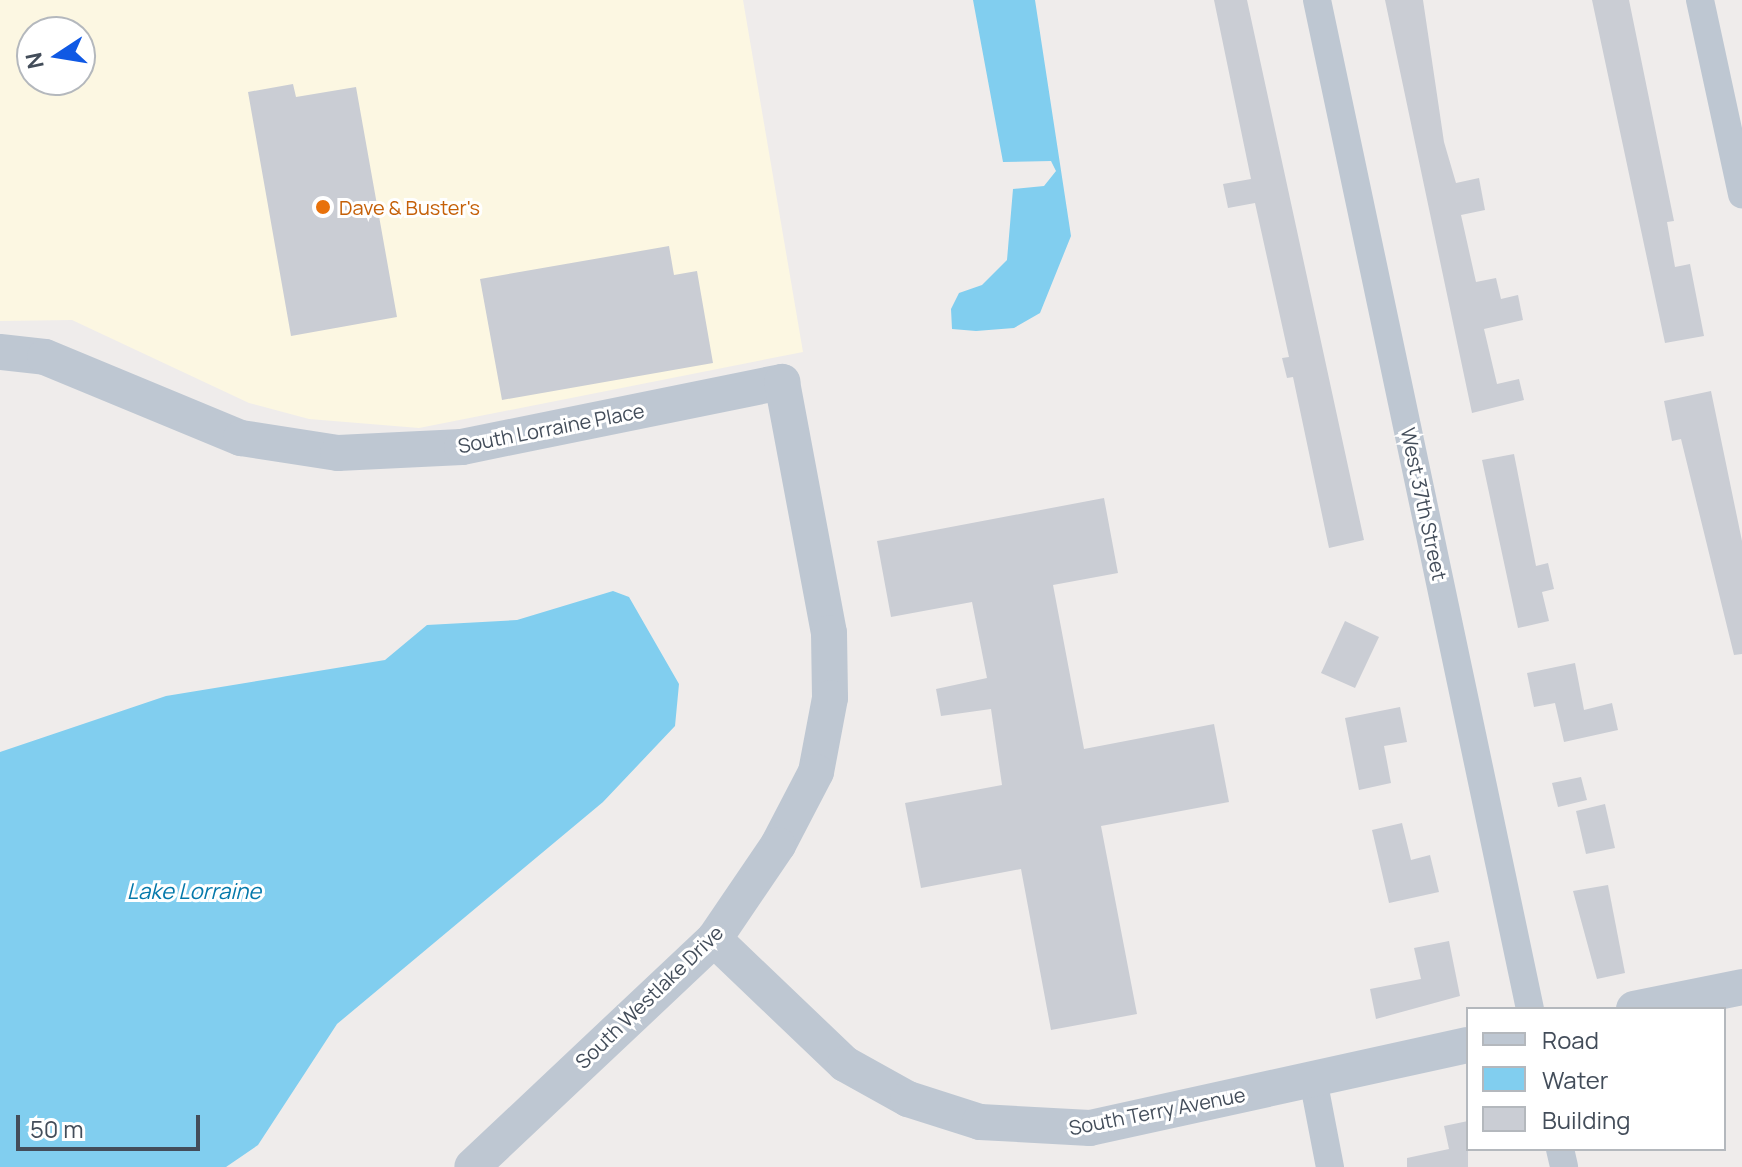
<!DOCTYPE html>
<style>
body{margin:0}
#map{position:relative;width:1742px;height:1167px;overflow:hidden;background:#efeceb;font-family:Manrope,sans-serif}
div>[style]{position:absolute}
.commercial>*{inset:0;background:#fcf7e2}
.water>*{inset:0;background:#81ceef}
.building>*{inset:0;background:#cacdd4}
.minor>*{height:28px;margin:-14px;padding:0 14px;transform-origin:14px;border-radius:14px;background:#bec7d2}
.tertiary>*{height:36px;margin:-18px;padding:0 18px;transform-origin:18px;border-radius:18px;background:#bec7d2}
.dots>*{width:22px;height:22px;translate:-50% -50%;box-sizing:border-box;border:4px solid #fff;border-radius:50%}
span{translate:-50% -50%;white-space:nowrap;text-align:center;line-height:1.15;-webkit-text-stroke:6px #fff;paint-order:stroke}
.food-label{font-size:20px;color:#c56008}
.left{translate:0 -50%;text-align:left}
.street-label{font-size:20px;color:#434d5a}
.water-label{font-size:22px;color:#0579ab;font-style:italic}
.legend{position:absolute;left:1466px;top:1007px;width:260px;height:144px;box-sizing:border-box;background:#fff;border:2px solid #b4b8bd;margin:0;padding:10px 14px;list-style:none;font-size:24px;color:#434d5a}
.legend li{display:flex;align-items:center;gap:16px;height:40px}
.legend b{width:40px;border:2px solid #b4b8bd}
.north{position:absolute;left:16px;top:16px;width:80px;height:80px;box-sizing:border-box;background:#fff;border:2px solid #b4b8bd;border-radius:50%;rotate:258deg;font-size:22px;font-weight:700;line-height:32px;text-align:center;color:#434d5a}
.north::after{content:'';display:block;margin:auto;width:28px;height:36px;background:#1059e4;clip-path:polygon(50% 0,100% 100%,50% 72%,0 100%)}
.scale{position:absolute;left:16px;top:1115px;width:184px;height:36px;box-sizing:border-box;border:4px solid #434d5a;border-top:0;padding-left:10px;font-size:24px;line-height:28px;white-space:nowrap;color:#434d5a;-webkit-text-stroke:6px #fff;paint-order:stroke}
</style>
<div id="map">
<div class="commercial">
<i style="clip-path:polygon(evenodd,0 0,743px 0,803px 352px,419px 428px,309px 419px,249px 403px,72px 320px,0 321px,0 0,32px 32px,80px 32px,80px 80px,32px 80px,32px 32px)"></i>
</div>
<div class="water">
<i style="clip-path:polygon(973px 0,1035px 0,1071px 236px,1040px 313px,1014px 328px,976px 331px,952px 329px,951px 309px,959px 293px,982px 285px,1007px 260px,1013px 189px,1044px 186px,1056px 171px,1051px 161px,1003px 162px)"></i>
<i style="clip-path:polygon(613px 591px,629px 597px,679px 684px,675px 726px,603px 802px,337px 1024px,258px 1145px,226px 1167px,0 1167px,0 752px,166px 696px,385px 660px,427px 625px,517px 620px)"></i>
</div>
<div class="building">
<i style="clip-path:polygon(1214px 0,1247px 0,1364px 540px,1329px 548px,1293px 377px,1287px 378px,1282px 358px,1289px 357px,1255px 203px,1228px 208px,1223px 184px,1251px 179px)"></i>
<i style="clip-path:polygon(1385px 0,1423px 0,1444px 142px,1456px 183px,1479px 178px,1485px 210px,1461px 215px,1476px 282px,1496px 278px,1501px 299px,1518px 295px,1523px 320px,1484px 329px,1497px 384px,1519px 379px,1524px 400px,1472px 413px)"></i>
<i style="clip-path:polygon(1592px 0,1629px 0,1674px 221px,1667px 222px,1675px 267px,1690px 264px,1704px 336px,1665px 343px)"></i>
<i style="clip-path:polygon(293px 84px,296px 97px,356px 87px,397px 317px,291px 336px,248px 92px)"></i>
<i style="clip-path:polygon(669px 246px,674px 275px,697px 271px,713px 363px,502px 400px,480px 279px)"></i>
<i style="clip-path:polygon(1711px 391px,1742px 541px,1742px 654px,1734px 655px,1681px 439px,1672px 441px,1664px 401px)"></i>
<i style="clip-path:polygon(1514px 454px,1536px 566px,1548px 563px,1554px 589px,1542px 592px,1549px 621px,1518px 628px,1482px 460px)"></i>
<i style="clip-path:polygon(1104px 498px,1118px 573px,1053px 585px,1084px 749px,1214px 724px,1229px 802px,1101px 826px,1137px 1014px,1051px 1030px,1021px 869px,921px 888px,905px 803px,1002px 785px,991px 709px,941px 716px,936px 689px,987px 678px,972px 602px,891px 617px,877px 541px)"></i>
<i style="clip-path:polygon(1345px 621px,1379px 637px,1355px 688px,1321px 673px)"></i>
<i style="clip-path:polygon(1575px 663px,1584px 710px,1612px 703px,1618px 730px,1564px 742px,1555px 703px,1534px 707px,1527px 673px)"></i>
<i style="clip-path:polygon(1400px 707px,1407px 742px,1384px 746px,1391px 783px,1359px 790px,1345px 718px)"></i>
<i style="clip-path:polygon(1581px 777px,1587px 800px,1558px 807px,1552px 783px)"></i>
<i style="clip-path:polygon(1605px 804px,1615px 848px,1586px 854px,1576px 811px)"></i>
<i style="clip-path:polygon(1402px 823px,1411px 860px,1430px 855px,1439px 892px,1389px 903px,1372px 830px)"></i>
<i style="clip-path:polygon(1608px 885px,1625px 973px,1597px 979px,1573px 891px)"></i>
<i style="clip-path:polygon(1449px 941px,1460px 996px,1376px 1019px,1370px 989px,1421px 979px,1414px 948px)"></i>
<i style="clip-path:polygon(1468px 1121px,1468px 1167px,1407px 1167px,1407px 1158px,1449px 1149px,1444px 1126px)"></i>
</div>
<div class="minor">
<i style="left:1317px;top:0;width:1031px;rotate:78.08deg"></i>
<i style="left:1700px;top:0;width:199px;rotate:77.8deg"></i>
<i style="left:1313px;top:1079px;width:90px;rotate:79.1deg"></i>
<i style="left:1560px;top:1149px;width:18px;rotate:77deg"></i>
</div>
<div class="tertiary">
<i style="left:0;top:352px;width:45px;rotate:6.3deg"></i>
<i style="left:45px;top:357px;width:212px;rotate:22.5deg"></i>
<i style="left:241px;top:438px;width:98px;rotate:8.8deg"></i>
<i style="left:338px;top:453px;width:124px;rotate:-2.8deg"></i>
<i style="left:462px;top:447px;width:327px;rotate:-11.5deg"></i>
<i style="left:782px;top:382px;width:255px;rotate:79.4deg"></i>
<i style="left:829px;top:633px;width:65px;rotate:89.1deg"></i>
<i style="left:830px;top:698px;width:75px;rotate:100.7deg"></i>
<i style="left:816px;top:772px;width:82px;rotate:117.5deg"></i>
<i style="left:778px;top:845px;width:114px;rotate:124.2deg"></i>
<i style="left:714px;top:939px;width:332px;rotate:136.7deg"></i>
<i style="left:714px;top:939px;width:181px;rotate:43.7deg"></i>
<i style="left:845px;top:1064px;width:72px;rotate:29.1deg"></i>
<i style="left:908px;top:1099px;width:76px;rotate:17.7deg"></i>
<i style="left:980px;top:1122px;width:110px;rotate:3.1deg"></i>
<i style="left:1090px;top:1128px;width:387px;rotate:-12.4deg"></i>
<i style="left:1634px;top:1009px;width:110px;rotate:-11.5deg"></i>
</div>
<div class="dots">
<i style="left:323px;top:207px;background:#e8710a"></i>
</div>
<div class="food-label">
<span class="left" style="left:339px;top:207px">Dave &amp; Buster's</span>
</div>
<div class="street-label">
<span style="left:551px;top:428px;rotate:-11deg">South Lorraine Place</span>
<span style="left:1424px;top:504px;rotate:78deg">West 37th Street</span>
<span style="left:649px;top:997px;rotate:-44deg">South Westlake Drive</span>
<span style="left:1157px;top:1111px;rotate:-11deg">South Terry Avenue</span>
</div>
<div class="water-label">
<span style="left:194px;top:892px">Lake Lorraine</span>
</div>
<ul class="legend">
<li><b style="height:10px;background:#bec7d2"></b>Road</li>
<li><b style="height:22px;background:#81ceef"></b>Water</li>
<li><b style="height:22px;background:#cacdd4"></b>Building</li>
</ul>
<div class="north">N</div>
<div class="scale">50 m</div>
</div>
